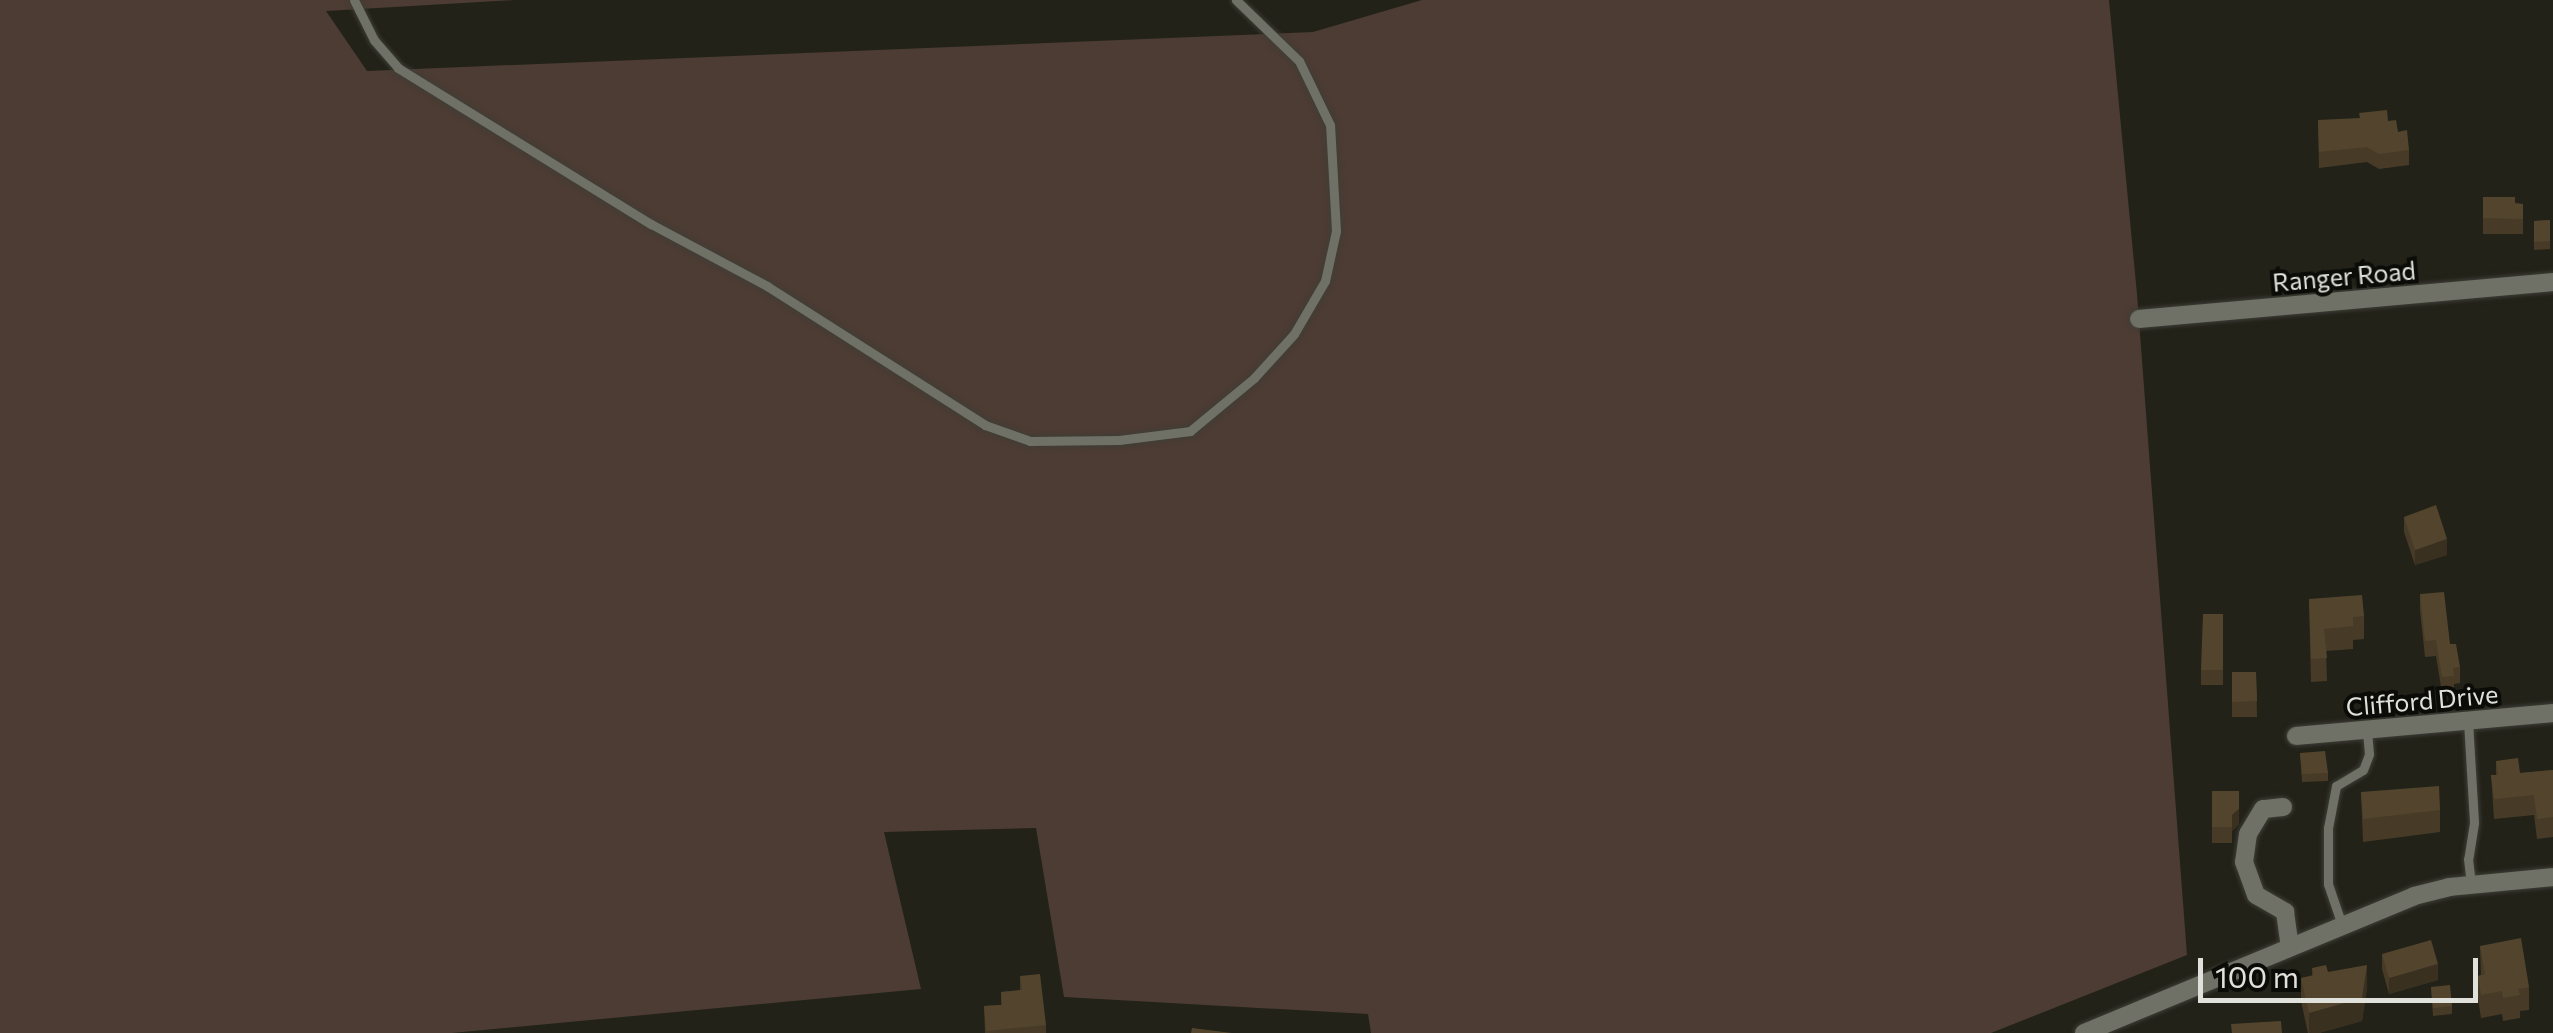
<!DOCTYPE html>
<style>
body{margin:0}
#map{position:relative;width:2553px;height:1033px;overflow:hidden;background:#222219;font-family:Commissioner,sans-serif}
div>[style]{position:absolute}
.green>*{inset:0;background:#4c3c33}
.roads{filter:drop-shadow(0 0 2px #3e3e38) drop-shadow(0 0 2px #3e3e38)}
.service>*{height:9px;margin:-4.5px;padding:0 4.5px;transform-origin:4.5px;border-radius:4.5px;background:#707166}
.minor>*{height:18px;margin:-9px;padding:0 9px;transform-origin:9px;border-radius:9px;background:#707166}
.wall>*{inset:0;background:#473b27}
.shaded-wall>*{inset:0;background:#3a3020}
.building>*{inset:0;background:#53452d}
span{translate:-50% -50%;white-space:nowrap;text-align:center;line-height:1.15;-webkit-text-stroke:8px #0b0b07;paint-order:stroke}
.street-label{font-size:25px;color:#e1e1db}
.scale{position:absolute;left:2198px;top:958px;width:280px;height:45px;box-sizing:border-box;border:5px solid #e1e1db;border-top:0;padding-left:12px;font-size:30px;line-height:35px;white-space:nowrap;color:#e1e1db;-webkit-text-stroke:8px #0b0b07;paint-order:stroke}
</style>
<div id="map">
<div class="green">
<i style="clip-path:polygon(0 0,515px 0,326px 11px,367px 71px,1313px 32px,1422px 0,2109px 0,2137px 294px,2187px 955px,1991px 1033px,1371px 1033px,1368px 1014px,1064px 997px,1036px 828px,884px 832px,921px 989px,452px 1033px,0 1033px)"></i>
</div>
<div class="roads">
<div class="service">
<i style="left:354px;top:0;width:45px;rotate:63.4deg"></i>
<i style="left:374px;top:40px;width:37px;rotate:49deg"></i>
<i style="left:398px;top:68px;width:297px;rotate:31.7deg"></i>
<i style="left:651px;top:224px;width:132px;rotate:28.1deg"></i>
<i style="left:767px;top:286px;width:259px;rotate:32.5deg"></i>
<i style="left:985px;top:425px;width:48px;rotate:19.6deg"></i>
<i style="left:1030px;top:441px;width:89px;rotate:-0.6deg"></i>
<i style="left:1119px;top:440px;width:72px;rotate:-7.2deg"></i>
<i style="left:1190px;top:431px;width:83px;rotate:-39.6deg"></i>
<i style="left:1254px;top:378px;width:59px;rotate:-47.7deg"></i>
<i style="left:1294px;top:334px;width:61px;rotate:-59.7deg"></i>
<i style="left:1325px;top:281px;width:51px;rotate:-77.6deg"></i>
<i style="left:1336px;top:231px;width:106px;rotate:-93.2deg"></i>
<i style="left:1330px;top:125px;width:71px;rotate:-115.8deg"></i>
<i style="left:1299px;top:61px;width:88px;rotate:-135.9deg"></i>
<i style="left:2468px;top:721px;width:102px;rotate:86.6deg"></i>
<i style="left:2474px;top:823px;width:36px;rotate:99deg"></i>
<i style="left:2468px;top:859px;width:26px;rotate:83deg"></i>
<i style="left:2342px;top:925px;width:43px;rotate:-108.9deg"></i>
<i style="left:2328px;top:884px;width:56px;rotate:-90deg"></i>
<i style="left:2328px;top:828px;width:43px;rotate:-79.2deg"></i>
<i style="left:2336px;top:786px;width:31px;rotate:-31deg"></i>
<i style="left:2363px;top:770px;width:17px;rotate:-69deg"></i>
<i style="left:2369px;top:754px;width:23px;rotate:-95deg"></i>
</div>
<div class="minor">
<i style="left:2139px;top:319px;width:416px;rotate:-5.1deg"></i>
<i style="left:2296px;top:736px;width:258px;rotate:-5.1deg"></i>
<i style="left:2283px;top:807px;width:20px;rotate:174deg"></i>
<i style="left:2263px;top:809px;width:29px;rotate:121deg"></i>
<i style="left:2248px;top:834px;width:28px;rotate:98deg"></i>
<i style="left:2244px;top:862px;width:35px;rotate:70deg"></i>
<i style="left:2256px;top:895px;width:34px;rotate:30deg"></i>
<i style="left:2285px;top:912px;width:34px;rotate:82deg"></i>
<i style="left:2084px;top:1033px;width:357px;rotate:-22.5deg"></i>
<i style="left:2414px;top:896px;width:36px;rotate:-14deg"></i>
<i style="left:2449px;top:887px;width:104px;rotate:-5.5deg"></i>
</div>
</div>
<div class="wall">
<i style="clip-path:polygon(2318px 120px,2388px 121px,2398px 132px,2409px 150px,2409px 165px,2379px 169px,2367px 162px,2319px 168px)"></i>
<i style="clip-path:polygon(2483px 197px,2523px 204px,2523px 234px,2483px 234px)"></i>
<i style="clip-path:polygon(2550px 220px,2550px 249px,2534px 250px,2534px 221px)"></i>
<i style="clip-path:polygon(2404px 517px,2447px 555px,2415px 565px,2404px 532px)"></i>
<i style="clip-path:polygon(2420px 594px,2450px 644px,2460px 667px,2460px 683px,2454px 684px,2454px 691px,2442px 693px,2436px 656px,2425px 657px,2420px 610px)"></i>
<i style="clip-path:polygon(2309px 599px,2364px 616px,2364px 639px,2353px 640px,2353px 649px,2326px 651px,2327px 681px,2311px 682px)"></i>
<i style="clip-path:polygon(2223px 614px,2223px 685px,2201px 685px,2201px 670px)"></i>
<i style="clip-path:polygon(2232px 672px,2256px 672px,2257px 717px,2232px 717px)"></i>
<i style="clip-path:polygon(2300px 753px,2328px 773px,2328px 781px,2302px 782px)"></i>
<i style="clip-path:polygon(2496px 761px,2520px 773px,2553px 770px,2553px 837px,2537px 839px,2534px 815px,2494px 819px,2491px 775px,2496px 775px)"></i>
<i style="clip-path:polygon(2212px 791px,2239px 824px,2232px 831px,2232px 843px,2212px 843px)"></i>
<i style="clip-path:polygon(2361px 792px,2440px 810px,2440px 832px,2363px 842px)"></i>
<i style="clip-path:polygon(2480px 946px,2529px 987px,2529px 1010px,2520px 1011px,2520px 1018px,2503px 1021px,2502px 1014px,2481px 1018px,2478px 998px,2478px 976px,2481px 975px)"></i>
<i style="clip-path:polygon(2382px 954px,2438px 980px,2389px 994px,2382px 969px)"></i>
<i style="clip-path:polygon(2312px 968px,2328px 972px,2367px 988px,2362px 1021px,2319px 1033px,2308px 1033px,2301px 1001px,2301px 978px,2312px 976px)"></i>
<i style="clip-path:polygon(1020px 976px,1046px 1025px,1046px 1033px,985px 1033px,984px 1006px,1001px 1005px,1001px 992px,1020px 990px)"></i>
<i style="clip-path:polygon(2431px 987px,2452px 1006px,2452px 1014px,2433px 1016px)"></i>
</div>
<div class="shaded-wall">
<i style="clip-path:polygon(2447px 539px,2447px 555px,2415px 565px,2415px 550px)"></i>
<i style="clip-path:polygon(2239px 809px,2239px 824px,2232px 831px,2232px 815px)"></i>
<i style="clip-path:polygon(2438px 964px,2438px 980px,2389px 994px,2389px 978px)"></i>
<i style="clip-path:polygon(2367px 965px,2367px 988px,2362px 1021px,2319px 1033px,2309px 1033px,2309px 1013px)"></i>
</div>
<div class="building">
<i style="clip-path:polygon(2387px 110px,2388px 121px,2396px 120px,2398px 132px,2407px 130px,2409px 150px,2379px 154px,2367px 147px,2319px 152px,2318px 120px,2360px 118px,2359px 113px)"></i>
<i style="clip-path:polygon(2483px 197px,2515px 197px,2515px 204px,2523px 204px,2523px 219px,2483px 218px)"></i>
<i style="clip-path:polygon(2550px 220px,2550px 241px,2534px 242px,2534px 221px)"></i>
<i style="clip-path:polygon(2436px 505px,2447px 539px,2415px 550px,2404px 517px)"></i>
<i style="clip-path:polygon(2444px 592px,2450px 644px,2456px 644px,2460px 667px,2453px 668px,2454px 676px,2442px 677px,2436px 640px,2425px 641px,2420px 594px)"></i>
<i style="clip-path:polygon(2362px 595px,2364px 616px,2353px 617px,2353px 626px,2324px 629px,2327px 658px,2311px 659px,2309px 599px)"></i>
<i style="clip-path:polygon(2203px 614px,2223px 614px,2223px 670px,2201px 670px)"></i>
<i style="clip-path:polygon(2232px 672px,2256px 672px,2257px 701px,2232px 702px)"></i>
<i style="clip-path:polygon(2325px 751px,2328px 773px,2302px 774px,2300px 753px)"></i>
<i style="clip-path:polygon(2518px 758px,2520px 773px,2553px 770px,2553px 817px,2537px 819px,2534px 795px,2494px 799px,2491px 775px,2498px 775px,2496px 761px)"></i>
<i style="clip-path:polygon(2439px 786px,2440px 810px,2363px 819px,2361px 792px)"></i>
<i style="clip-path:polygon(2212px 791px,2239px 791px,2239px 809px,2232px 815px,2232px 827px,2212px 827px)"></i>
<i style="clip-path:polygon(2521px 938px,2529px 987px,2518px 989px,2520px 995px,2503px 998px,2502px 991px,2481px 995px,2478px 976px,2485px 974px,2480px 946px)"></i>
<i style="clip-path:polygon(2431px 940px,2438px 964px,2389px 978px,2382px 954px)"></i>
<i style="clip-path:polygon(2326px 965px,2328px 972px,2367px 965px,2362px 998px,2309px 1013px,2301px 978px,2314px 975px,2312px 968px)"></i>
<i style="clip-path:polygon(1040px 974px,1046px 1025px,986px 1031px,984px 1006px,1002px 1005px,1001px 992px,1022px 990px,1020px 976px)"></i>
<i style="clip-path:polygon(2450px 985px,2452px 1006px,2433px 1008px,2431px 987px)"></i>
<i style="clip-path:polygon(2281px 1021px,2282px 1033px,2232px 1033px,2231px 1024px)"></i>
<i style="clip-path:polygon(1192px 1028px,1232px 1033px,1191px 1033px)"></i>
</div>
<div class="street-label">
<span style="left:2344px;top:276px;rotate:-5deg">Ranger Road</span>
<span style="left:2422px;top:700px;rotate:-5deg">Clifford Drive</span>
</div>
<div class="scale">100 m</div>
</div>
